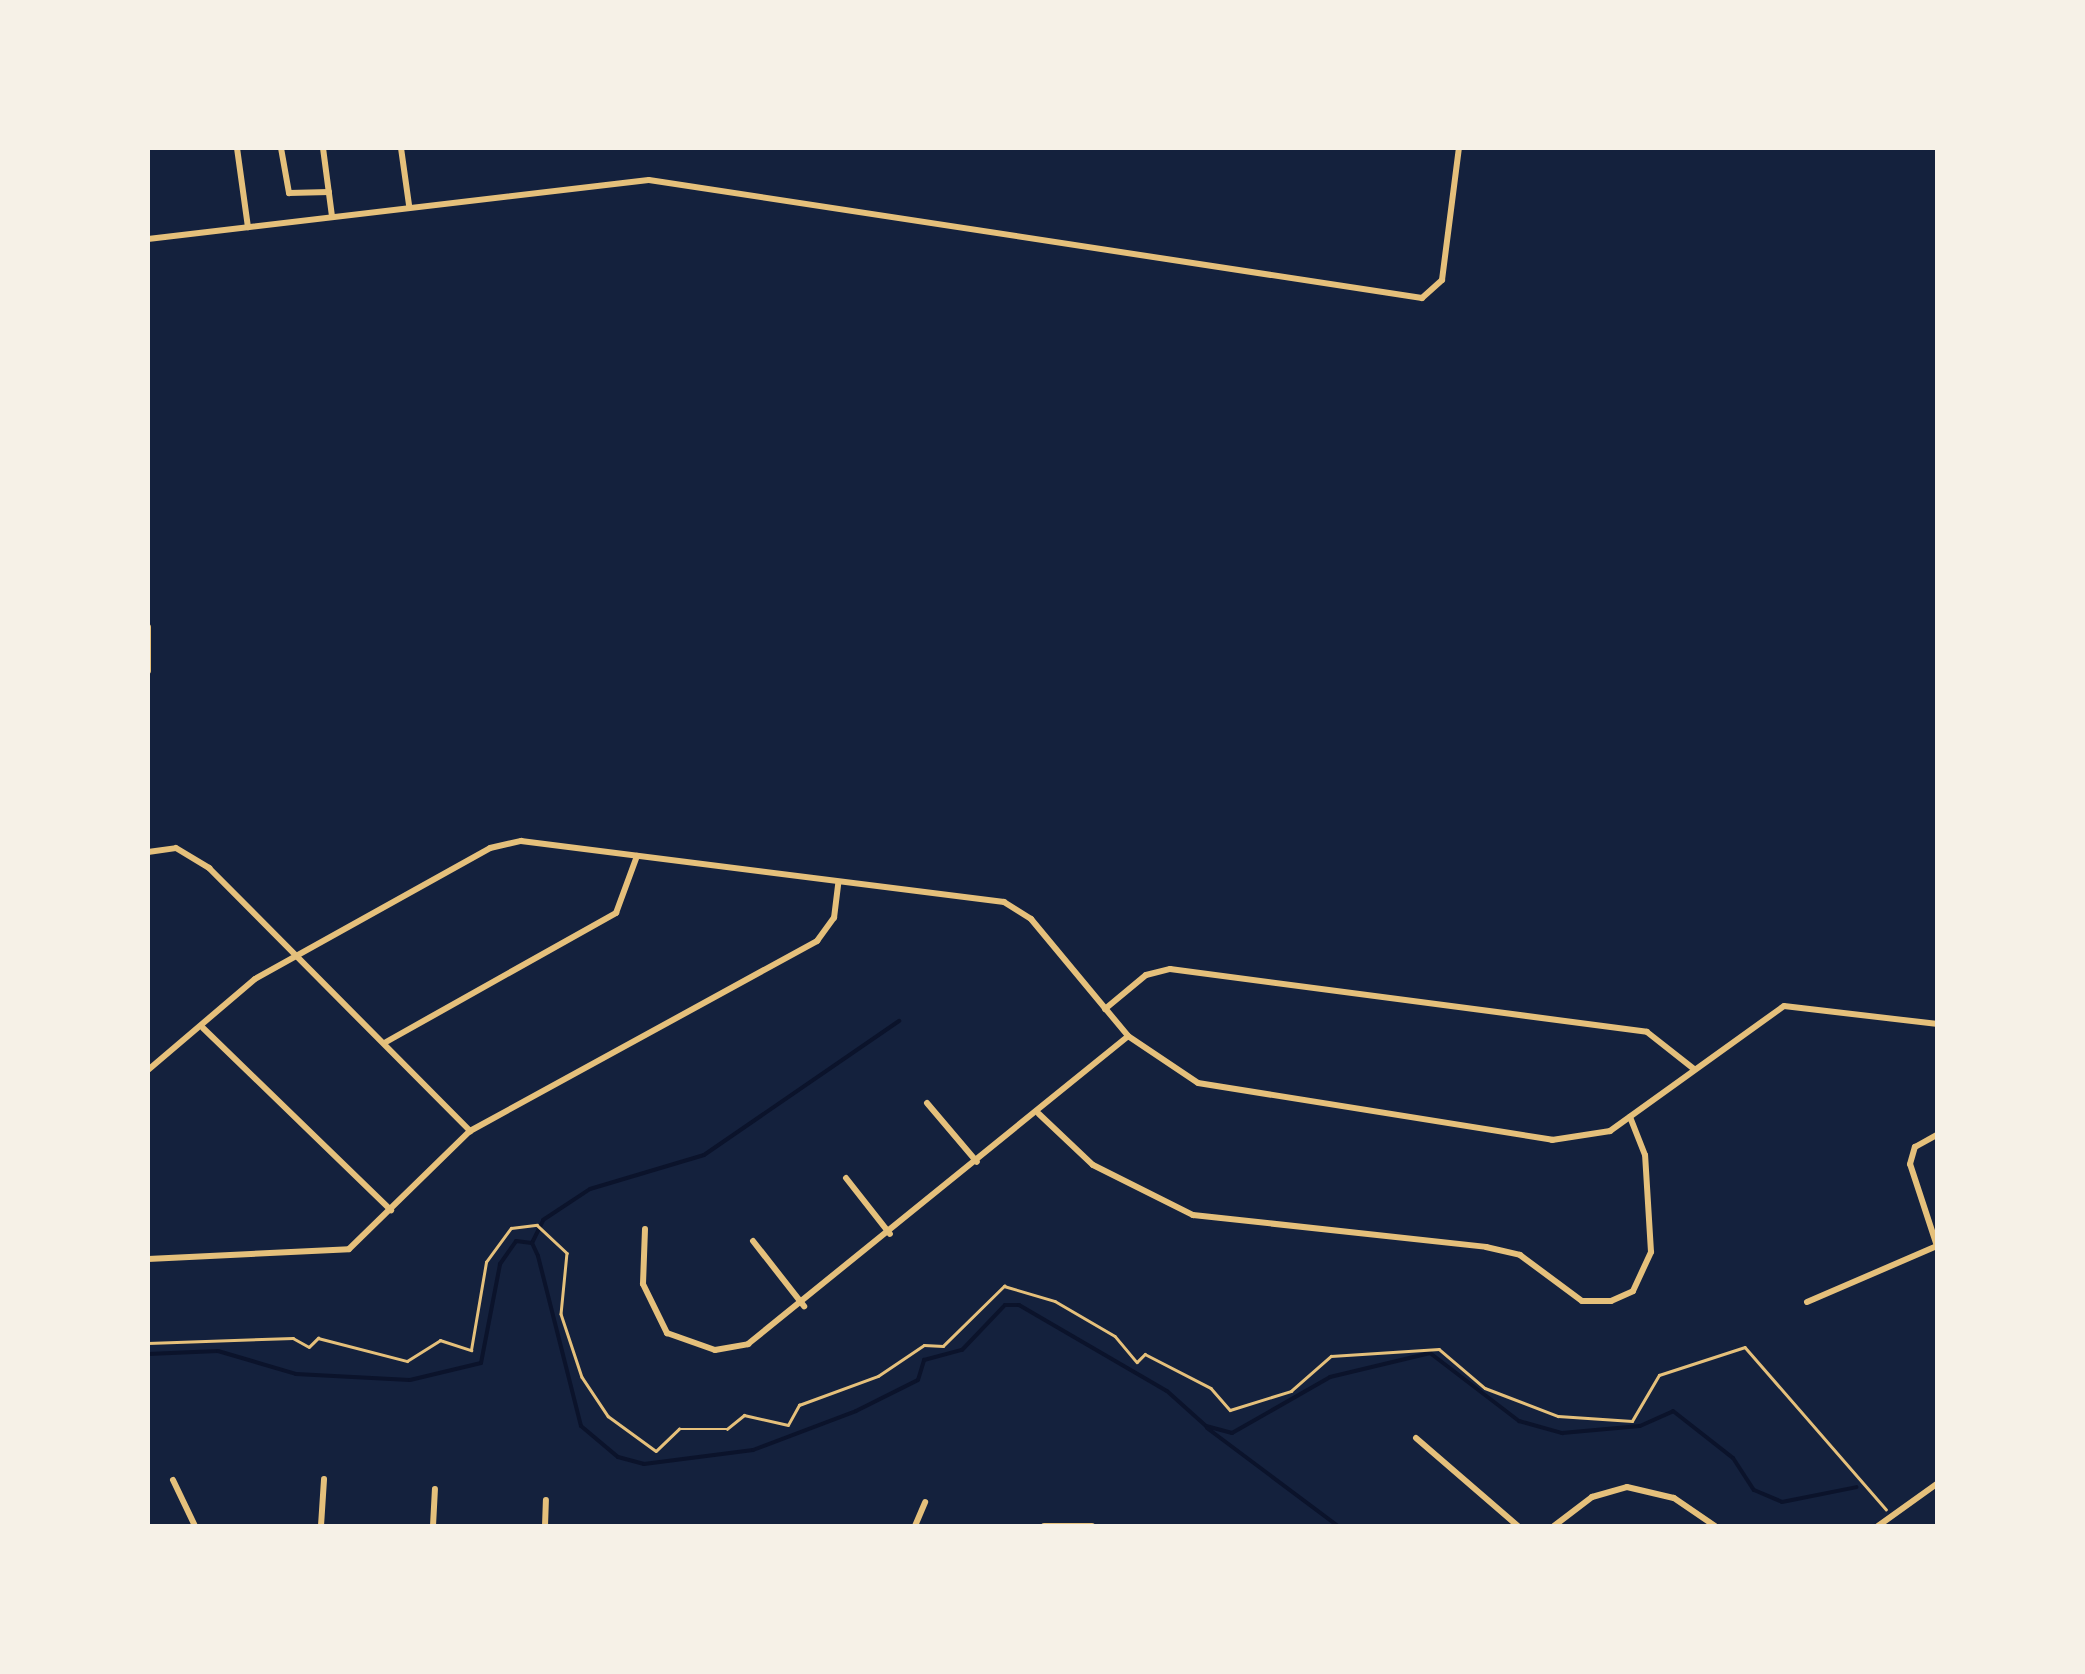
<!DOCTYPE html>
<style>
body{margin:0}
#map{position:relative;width:2085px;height:1674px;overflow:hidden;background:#14213d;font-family:Montserrat,sans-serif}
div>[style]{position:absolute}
.stream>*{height:4px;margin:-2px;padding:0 2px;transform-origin:2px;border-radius:2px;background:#0b132b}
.path>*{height:2.5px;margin:-1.25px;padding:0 1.25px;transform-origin:1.25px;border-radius:1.25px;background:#e5c07b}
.minor>*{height:6px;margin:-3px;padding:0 3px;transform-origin:3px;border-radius:3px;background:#e5c07b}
span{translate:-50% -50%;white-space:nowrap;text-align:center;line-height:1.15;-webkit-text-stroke:9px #f6f1e7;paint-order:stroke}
.frame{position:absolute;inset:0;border:150px solid #f6f1e7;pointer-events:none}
</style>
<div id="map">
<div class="stream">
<i style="left:532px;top:1243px;width:25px;rotate:-64deg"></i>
<i style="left:543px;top:1220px;width:56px;rotate:-33.4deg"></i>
<i style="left:590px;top:1189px;width:119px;rotate:-16.6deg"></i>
<i style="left:704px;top:1155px;width:237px;rotate:-34.5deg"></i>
<i style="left:148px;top:1354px;width:70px;rotate:-2.5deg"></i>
<i style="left:218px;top:1351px;width:81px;rotate:16.4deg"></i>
<i style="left:296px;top:1374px;width:114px;rotate:3deg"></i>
<i style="left:410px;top:1380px;width:73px;rotate:-13.5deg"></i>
<i style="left:481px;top:1363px;width:101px;rotate:-79.1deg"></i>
<i style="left:500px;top:1264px;width:28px;rotate:-55deg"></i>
<i style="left:516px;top:1241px;width:16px;rotate:7deg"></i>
<i style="left:532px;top:1243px;width:14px;rotate:65deg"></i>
<i style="left:538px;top:1256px;width:175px;rotate:75.8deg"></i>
<i style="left:581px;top:1426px;width:48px;rotate:40deg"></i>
<i style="left:618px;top:1457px;width:27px;rotate:15deg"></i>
<i style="left:644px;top:1464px;width:110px;rotate:-7.3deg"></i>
<i style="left:753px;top:1450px;width:110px;rotate:-20.7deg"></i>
<i style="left:856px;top:1411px;width:69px;rotate:-26.6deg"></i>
<i style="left:918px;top:1380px;width:21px;rotate:-73deg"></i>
<i style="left:924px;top:1360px;width:39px;rotate:-15deg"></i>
<i style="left:962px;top:1350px;width:62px;rotate:-46.3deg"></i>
<i style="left:1005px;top:1305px;width:14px"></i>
<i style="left:1019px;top:1305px;width:171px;rotate:30.2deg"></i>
<i style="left:1167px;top:1391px;width:52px;rotate:41.9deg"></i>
<i style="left:1206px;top:1426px;width:27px;rotate:15deg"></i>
<i style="left:1232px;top:1433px;width:113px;rotate:-29.7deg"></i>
<i style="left:1330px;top:1377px;width:103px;rotate:-13.5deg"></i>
<i style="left:1430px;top:1353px;width:112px;rotate:37.4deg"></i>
<i style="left:1519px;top:1421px;width:45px;rotate:15.6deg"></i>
<i style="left:1562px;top:1433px;width:78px;rotate:-5.1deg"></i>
<i style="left:1640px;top:1426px;width:36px;rotate:-24deg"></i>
<i style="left:1673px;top:1411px;width:76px;rotate:38.1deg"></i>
<i style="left:1733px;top:1458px;width:38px;rotate:57deg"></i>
<i style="left:1754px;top:1490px;width:30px;rotate:23deg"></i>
<i style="left:1782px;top:1502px;width:76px;rotate:-11.3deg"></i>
<i style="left:1207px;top:1428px;width:164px;rotate:36.8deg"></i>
</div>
<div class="path">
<i style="left:148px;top:1343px;width:145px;rotate:-2deg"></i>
<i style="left:293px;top:1338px;width:18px;rotate:29deg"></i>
<i style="left:309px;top:1347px;width:13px;rotate:-45deg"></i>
<i style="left:318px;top:1338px;width:92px;rotate:14.5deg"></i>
<i style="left:407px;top:1361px;width:39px;rotate:-32deg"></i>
<i style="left:440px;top:1340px;width:33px;rotate:18deg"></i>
<i style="left:471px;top:1350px;width:89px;rotate:-80.3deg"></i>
<i style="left:486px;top:1262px;width:42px;rotate:-53.7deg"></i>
<i style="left:511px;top:1228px;width:26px;rotate:-7deg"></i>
<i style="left:537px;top:1225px;width:41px;rotate:43deg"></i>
<i style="left:567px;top:1253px;width:61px;rotate:95.6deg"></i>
<i style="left:561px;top:1314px;width:66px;rotate:71.6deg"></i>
<i style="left:582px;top:1377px;width:47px;rotate:56.3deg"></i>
<i style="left:608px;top:1416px;width:59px;rotate:36.1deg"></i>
<i style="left:656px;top:1451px;width:32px;rotate:-44deg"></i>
<i style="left:679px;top:1429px;width:48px"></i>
<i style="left:727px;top:1429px;width:22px;rotate:-39deg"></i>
<i style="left:744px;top:1415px;width:45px;rotate:12.8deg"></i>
<i style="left:788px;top:1425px;width:23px;rotate:-61deg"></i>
<i style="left:799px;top:1405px;width:84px;rotate:-20.2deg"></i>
<i style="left:878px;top:1376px;width:55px;rotate:-34deg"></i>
<i style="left:924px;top:1345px;width:19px;rotate:3deg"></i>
<i style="left:943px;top:1346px;width:86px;rotate:-44.5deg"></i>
<i style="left:1004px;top:1286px;width:53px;rotate:16.4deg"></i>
<i style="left:1055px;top:1301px;width:69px;rotate:30.3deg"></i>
<i style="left:1115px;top:1336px;width:34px;rotate:50deg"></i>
<i style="left:1137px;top:1362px;width:11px;rotate:-45deg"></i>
<i style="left:1145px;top:1354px;width:74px;rotate:27.3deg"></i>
<i style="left:1211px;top:1388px;width:29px;rotate:49deg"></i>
<i style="left:1230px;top:1410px;width:64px;rotate:-17.3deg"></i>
<i style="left:1291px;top:1391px;width:53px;rotate:-41.2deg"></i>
<i style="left:1331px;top:1356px;width:108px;rotate:-3.7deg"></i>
<i style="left:1439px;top:1349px;width:60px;rotate:40.3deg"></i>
<i style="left:1485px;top:1388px;width:78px;rotate:21deg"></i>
<i style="left:1558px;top:1416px;width:74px;rotate:3.9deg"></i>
<i style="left:1632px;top:1421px;width:53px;rotate:-59.6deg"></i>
<i style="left:1659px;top:1375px;width:90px;rotate:-18deg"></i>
<i style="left:1745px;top:1347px;width:215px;rotate:49deg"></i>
</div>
<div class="minor">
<i style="left:237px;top:148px;width:80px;rotate:82.1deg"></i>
<i style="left:281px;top:148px;width:46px;rotate:79.9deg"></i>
<i style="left:289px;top:193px;width:40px;rotate:-1.4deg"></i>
<i style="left:323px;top:148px;width:69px;rotate:82.5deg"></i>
<i style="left:401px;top:148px;width:58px;rotate:82deg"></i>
<i style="left:148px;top:239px;width:504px;rotate:-6.72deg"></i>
<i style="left:649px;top:180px;width:782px;rotate:8.68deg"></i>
<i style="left:1422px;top:298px;width:27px;rotate:-42deg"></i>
<i style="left:1442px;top:280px;width:133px;rotate:-82.7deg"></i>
<i style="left:148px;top:627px;width:44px;rotate:90deg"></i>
<i style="left:148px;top:852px;width:28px;rotate:-8deg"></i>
<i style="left:176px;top:848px;width:39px;rotate:31deg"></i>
<i style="left:209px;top:868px;width:371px;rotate:45.2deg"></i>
<i style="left:1105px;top:1009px;width:53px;rotate:-39.7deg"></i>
<i style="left:1146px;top:975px;width:25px;rotate:-14deg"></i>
<i style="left:1170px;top:969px;width:481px;rotate:7.5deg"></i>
<i style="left:1647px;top:1032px;width:60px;rotate:38.2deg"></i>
<i style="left:203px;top:1028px;width:262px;rotate:44.1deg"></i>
<i style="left:386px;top:1042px;width:264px;rotate:-29.3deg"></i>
<i style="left:616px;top:913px;width:61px;rotate:-69.8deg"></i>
<i style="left:148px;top:1070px;width:140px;rotate:-40.4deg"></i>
<i style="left:255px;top:979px;width:269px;rotate:-29.1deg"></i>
<i style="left:490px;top:848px;width:32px;rotate:-13deg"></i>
<i style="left:521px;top:841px;width:487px;rotate:7.2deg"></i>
<i style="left:1004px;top:902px;width:32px;rotate:32deg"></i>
<i style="left:1031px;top:919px;width:152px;rotate:50.3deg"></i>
<i style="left:1128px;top:1036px;width:84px;rotate:33.9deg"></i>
<i style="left:1198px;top:1083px;width:359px;rotate:9.1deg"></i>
<i style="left:1552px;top:1140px;width:59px;rotate:-8.8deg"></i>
<i style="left:1610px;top:1131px;width:214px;rotate:-35.7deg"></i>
<i style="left:1784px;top:1006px;width:155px;rotate:6.7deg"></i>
<i style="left:927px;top:1103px;width:77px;rotate:49.7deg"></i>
<i style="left:1039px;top:1114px;width:74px;rotate:43.4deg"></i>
<i style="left:1093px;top:1165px;width:112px;rotate:26.6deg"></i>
<i style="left:1193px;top:1215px;width:295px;rotate:6.2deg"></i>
<i style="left:1486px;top:1247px;width:35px;rotate:13deg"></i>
<i style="left:1520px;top:1255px;width:77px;rotate:36.6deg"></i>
<i style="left:1582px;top:1301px;width:29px"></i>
<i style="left:1611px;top:1301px;width:24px;rotate:-24deg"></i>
<i style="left:1633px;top:1291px;width:43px;rotate:-65.2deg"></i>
<i style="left:1651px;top:1252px;width:97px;rotate:-93.5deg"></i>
<i style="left:1645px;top:1155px;width:41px;rotate:-111.5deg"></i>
<i style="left:846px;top:1178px;width:71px;rotate:51.8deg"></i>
<i style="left:645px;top:1229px;width:55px;rotate:92.1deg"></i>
<i style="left:643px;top:1284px;width:55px;rotate:63.9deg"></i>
<i style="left:667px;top:1333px;width:51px;rotate:19.5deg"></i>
<i style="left:715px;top:1350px;width:34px;rotate:-10deg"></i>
<i style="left:748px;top:1344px;width:489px;rotate:-39deg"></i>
<i style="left:753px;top:1241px;width:83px;rotate:51.9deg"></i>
<i style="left:1937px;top:1246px;width:86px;rotate:-108.2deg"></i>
<i style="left:1910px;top:1164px;width:18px;rotate:-74deg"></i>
<i style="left:1915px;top:1147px;width:26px;rotate:-29deg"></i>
<i style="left:148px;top:1259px;width:201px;rotate:-2.8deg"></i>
<i style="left:349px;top:1249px;width:169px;rotate:-44.3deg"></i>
<i style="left:470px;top:1131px;width:396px;rotate:-28.7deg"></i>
<i style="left:817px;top:941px;width:29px;rotate:-54deg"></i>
<i style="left:834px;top:918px;width:35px;rotate:-83deg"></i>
<i style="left:1807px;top:1302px;width:142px;rotate:-23.3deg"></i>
<i style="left:1416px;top:1438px;width:135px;rotate:40.8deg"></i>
<i style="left:173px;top:1480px;width:51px;rotate:64.4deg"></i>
<i style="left:321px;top:1526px;width:47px;rotate:-86.3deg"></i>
<i style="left:433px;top:1526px;width:37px;rotate:-87deg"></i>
<i style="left:545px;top:1526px;width:26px;rotate:-88deg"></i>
<i style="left:915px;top:1526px;width:26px;rotate:-67deg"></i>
<i style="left:1044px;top:1526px;width:48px"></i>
<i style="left:1554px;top:1526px;width:48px;rotate:-37.3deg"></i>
<i style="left:1592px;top:1497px;width:36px;rotate:-16deg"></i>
<i style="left:1627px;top:1487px;width:48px;rotate:13.2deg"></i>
<i style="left:1674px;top:1498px;width:50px;rotate:34.3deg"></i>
<i style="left:1878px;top:1526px;width:74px;rotate:-35.6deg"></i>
</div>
<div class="frame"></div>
</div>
